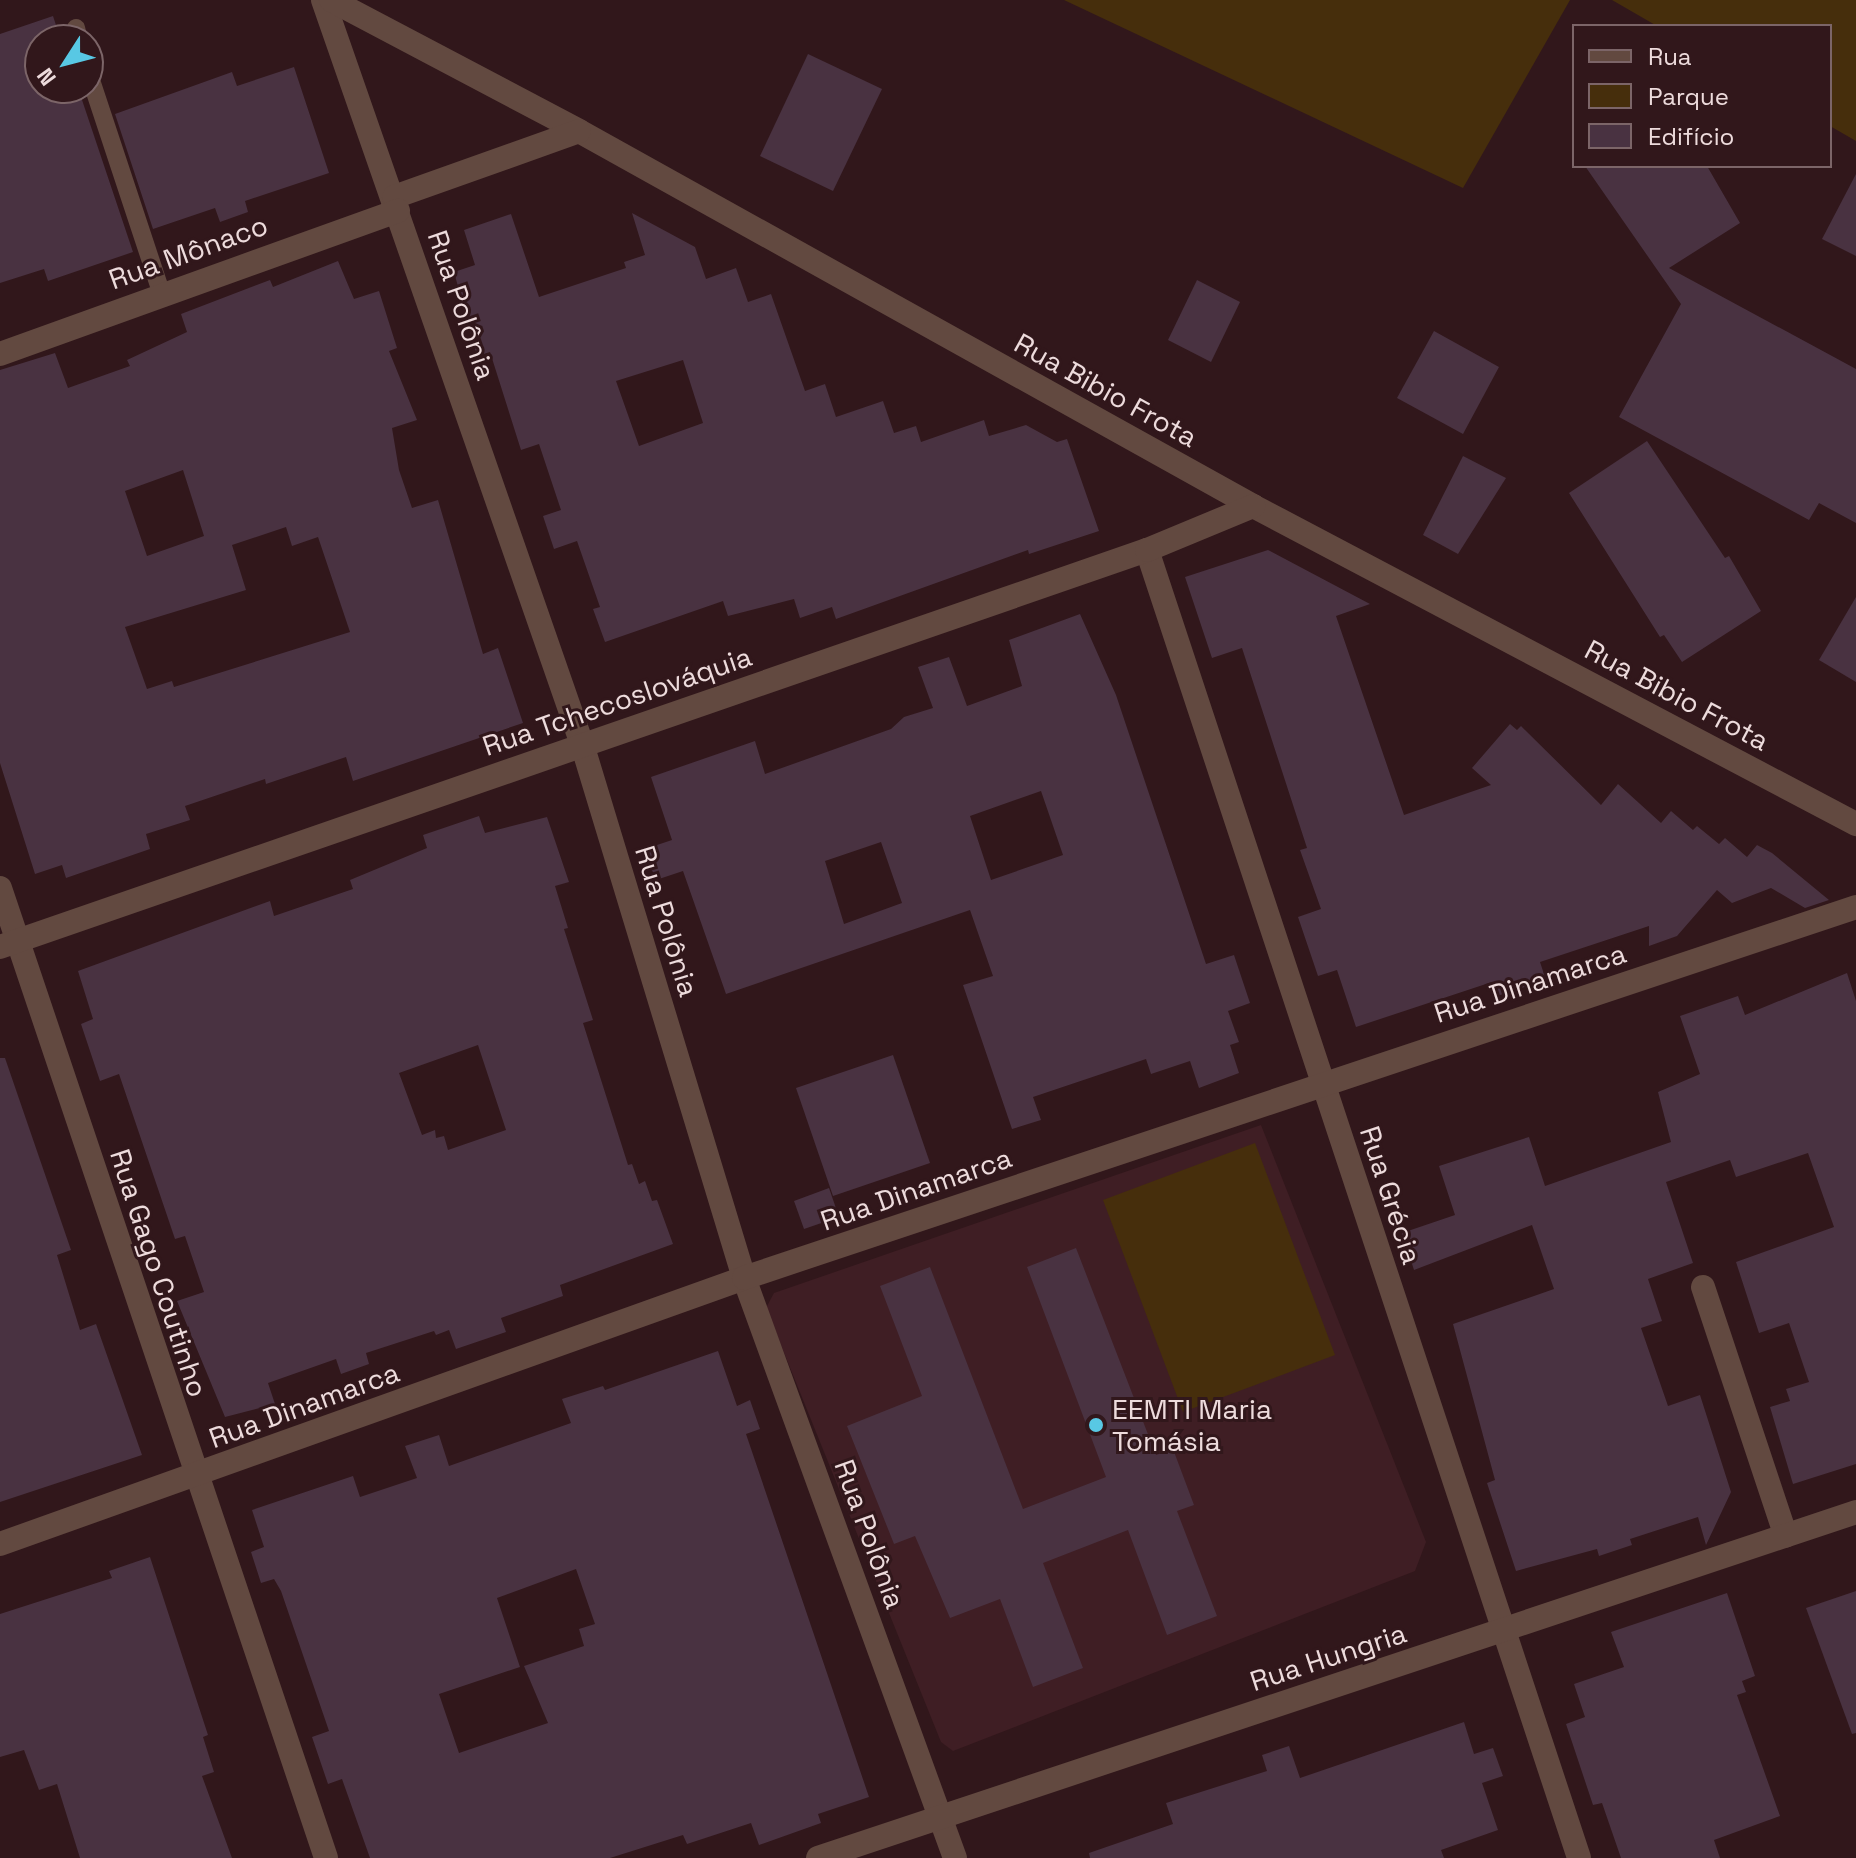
<!DOCTYPE html>
<meta charset="utf-8">
<style>
body{margin:0}
#map{position:relative;width:1856px;height:1858px;overflow:hidden;background:#31171b;font-family:"Space Grotesk",sans-serif}
div>[style]{position:absolute}
.built>*{inset:0;background:#3f1e24}
.green>*{inset:0;background:#462e0c}
.building>*{inset:0;background:#493241}
.service>*{height:18px;margin:-9px;padding:0 9px;transform-origin:9px;border-radius:9px;background:#624940}
.minor>*{height:24px;margin:-12px;padding:0 12px;transform-origin:12px;border-radius:12px;background:#624940}
.dots>*{width:22px;height:22px;translate:-50% -50%;box-sizing:border-box;border:4px solid #31171b;border-radius:50%}
span{translate:-50% -50%;white-space:nowrap;text-align:center;line-height:1.15;-webkit-text-stroke:6px #31171b;paint-order:stroke}
.street-label{font-size:28px;color:#eddbdc}
.poi-label{font-size:28px;color:#eddbdc}
.left{translate:0 -50%;text-align:left}
.legend{position:absolute;left:1572px;top:24px;width:260px;height:144px;box-sizing:border-box;background:#31171b;border:2px solid #7c6568;margin:0;padding:10px 14px;list-style:none;font-size:24px;color:#eddbdc}
.legend li{display:flex;align-items:center;gap:16px;height:40px}
.legend b{width:40px;border:2px solid #7c6568}
.north{position:absolute;left:24px;top:24px;width:80px;height:80px;box-sizing:border-box;background:#31171b;border:2px solid #7c6568;border-radius:50%;rotate:234deg;font-size:22px;font-weight:700;line-height:32px;text-align:center;color:#eddbdc}
.north::after{content:'';display:block;margin:auto;width:28px;height:36px;background:#58c8e4;clip-path:polygon(50% 0,100% 100%,50% 72%,0 100%)}
</style>
<div id="map">
<div class="built">
<i style="clip-path:polygon(1261px 1125px,1426px 1542px,1415px 1571px,953px 1751px,941px 1742px,766px 1308px,774px 1293px)"></i>
</div>
<div class="green">
<i style="clip-path:polygon(1064px 0,1570px 0,1463px 188px)"></i>
<i style="clip-path:polygon(1612px 0,1856px 0,1856px 141px,1830px 126px,1830px 26px,1657px 26px)"></i>
<i style="clip-path:polygon(1255px 1143px,1335px 1355px,1183px 1412px,1103px 1200px)"></i>
</div>
<div class="building">
<i style="clip-path:polygon(53px 16px,61px 40px,40px 40px,40px 88px,78px 88px,133px 252px,48px 281px,44px 269px,0 283px,0 34px)"></i>
<i style="clip-path:polygon(808px 54px,882px 89px,833px 191px,760px 156px)"></i>
<i style="clip-path:polygon(294px 67px,329px 173px,245px 201px,248px 212px,220px 222px,215px 208px,153px 229px,115px 114px,232px 72px,237px 86px)"></i>
<i style="clip-path:polygon(1585px 166px,1707px 166px,1740px 223px,1669px 268px,1856px 369px,1856px 523px,1819px 503px,1809px 520px,1619px 417px,1681px 304px)"></i>
<i style="clip-path:polygon(1856px 174px,1856px 256px,1822px 239px)"></i>
<i style="clip-path:polygon(evenodd,632px 213px,695px 247px,706px 279px,736px 268px,748px 302px,771px 294px,805px 391px,825px 384px,836px 417px,883px 401px,894px 433px,916px 426px,921px 442px,984px 420px,989px 436px,1026px 425px,1057px 442px,1067px 439px,1099px 531px,1029px 554px,1028px 550px,836px 619px,832px 607px,800px 618px,794px 599px,728px 616px,723px 601px,605px 642px,593px 609px,600px 607px,577px 541px,554px 549px,543px 516px,561px 510px,539px 444px,521px 450px,490px 352px,477px 356px,454px 272px,475px 265px,464px 230px,511px 214px,539px 297px,626px 268px,624px 262px,645px 255px,632px 213px,683px 360px,703px 423px,639px 446px,616px 381px,683px 360px)"></i>
<i style="clip-path:polygon(evenodd,338px 261px,354px 299px,379px 291px,397px 348px,389px 351px,417px 420px,392px 428px,399px 470px,412px 508px,438px 500px,483px 654px,498px 648px,523px 723px,353px 781px,346px 757px,266px 784px,265px 779px,185px 806px,190px 820px,146px 834px,150px 849px,66px 878px,62px 865px,35px 874px,0 763px,0 370px,55px 353px,68px 388px,130px 366px,127px 360px,187px 332px,181px 314px,270px 280px,273px 287px,338px 261px,183px 470px,204px 536px,147px 556px,125px 491px,183px 470px,338px 261px,286px 527px,292px 546px,318px 537px,350px 632px,174px 687px,172px 681px,147px 689px,125px 627px,246px 590px,232px 545px,286px 527px)"></i>
<i style="clip-path:polygon(1197px 280px,1240px 302px,1211px 362px,1168px 340px)"></i>
<i style="clip-path:polygon(1434px 331px,1499px 367px,1463px 434px,1397px 398px)"></i>
<i style="clip-path:polygon(1647px 441px,1725px 558px,1729px 556px,1761px 611px,1682px 662px,1664px 635px,1660px 637px,1569px 493px)"></i>
<i style="clip-path:polygon(1463px 456px,1506px 478px,1458px 554px,1423px 535px)"></i>
<i style="clip-path:polygon(1268px 550px,1370px 604px,1336px 616px,1404px 815px,1491px 785px,1472px 768px,1510px 724px,1517px 730px,1521px 726px,1601px 805px,1618px 784px,1661px 823px,1671px 811px,1693px 830px,1697px 826px,1719px 844px,1725px 838px,1747px 857px,1757px 845px,1772px 853px,1829px 900px,1805px 908px,1771px 888px,1732px 903px,1717px 890px,1677px 936px,1649px 946px,1649px 926px,1540px 962px,1546px 980px,1497px 996px,1492px 982px,1356px 1027px,1337px 970px,1318px 976px,1298px 917px,1321px 909px,1300px 850px,1307px 848px,1242px 648px,1212px 658px,1185px 577px)"></i>
<i style="clip-path:polygon(1856px 597px,1856px 682px,1819px 660px)"></i>
<i style="clip-path:polygon(evenodd,1080px 614px,1116px 695px,1206px 964px,1234px 955px,1250px 1003px,1228px 1011px,1239px 1042px,1230px 1045px,1239px 1073px,1199px 1088px,1190px 1061px,1151px 1074px,1146px 1059px,1033px 1097px,1041px 1120px,1012px 1129px,963px 985px,993px 976px,970px 910px,726px 994px,683px 871px,659px 879px,647px 865px,648px 848px,672px 840px,651px 777px,755px 741px,765px 774px,891px 729px,904px 717px,933px 708px,918px 667px,949px 657px,967px 706px,1022px 686px,1009px 640px,1080px 614px,1041px 791px,1063px 855px,991px 880px,970px 816px,1041px 791px,1080px 614px,881px 842px,902px 903px,844px 924px,825px 861px,881px 842px)"></i>
<i style="clip-path:polygon(evenodd,479px 816px,485px 833px,547px 817px,569px 882px,555px 886px,568px 928px,564px 929px,593px 1020px,583px 1023px,628px 1165px,632px 1164px,639px 1184px,645px 1181px,652px 1201px,657px 1200px,673px 1244px,560px 1285px,563px 1296px,501px 1318px,506px 1332px,456px 1349px,449px 1330px,436px 1335px,434px 1331px,366px 1353px,369px 1364px,341px 1374px,336px 1359px,268px 1383px,275px 1404px,225px 1417px,177px 1301px,204px 1292px,185px 1236px,175px 1239px,119px 1074px,100px 1081px,81px 1024px,93px 1019px,78px 971px,270px 901px,274px 916px,353px 889px,350px 880px,427px 848px,423px 835px,479px 816px,478px 1045px,506px 1130px,448px 1150px,444px 1136px,436px 1138px,435px 1130px,422px 1135px,399px 1073px,478px 1045px)"></i>
<i style="clip-path:polygon(1847px 973px,1856px 1001px,1856px 1464px,1793px 1484px,1770px 1407px,1790px 1401px,1786px 1389px,1809px 1382px,1789px 1323px,1759px 1333px,1736px 1262px,1834px 1227px,1808px 1153px,1736px 1177px,1730px 1160px,1666px 1182px,1693px 1263px,1648px 1279px,1662px 1321px,1641px 1328px,1668px 1406px,1700px 1395px,1731px 1492px,1706px 1545px,1698px 1517px,1630px 1539px,1632px 1545px,1599px 1556px,1597px 1549px,1516px 1571px,1487px 1483px,1495px 1480px,1453px 1324px,1554px 1289px,1532px 1225px,1414px 1270px,1402px 1233px,1455px 1215px,1439px 1166px,1529px 1137px,1545px 1186px,1671px 1142px,1658px 1092px,1700px 1074px,1680px 1016px,1738px 996px,1745px 1015px)"></i>
<i style="clip-path:polygon(893px 1055px,930px 1163px,833px 1196px,796px 1088px)"></i>
<i style="clip-path:polygon(0 1058px,5px 1058px,71px 1250px,57px 1255px,80px 1330px,96px 1324px,142px 1455px,0 1502px)"></i>
<i style="clip-path:polygon(829px 1188px,839px 1217px,804px 1229px,794px 1201px)"></i>
<i style="clip-path:polygon(1076px 1248px,1156px 1455px,1173px 1449px,1194px 1505px,1177px 1511px,1217px 1616px,1167px 1635px,1128px 1530px,1043px 1563px,1083px 1668px,1033px 1687px,1000px 1599px,950px 1618px,915px 1536px,894px 1544px,847px 1426px,922px 1396px,880px 1286px,930px 1267px,1023px 1509px,1106px 1477px,1027px 1267px)"></i>
<i style="clip-path:polygon(evenodd,718px 1351px,737px 1406px,750px 1400px,760px 1429px,746px 1434px,869px 1797px,818px 1814px,821px 1823px,759px 1845px,751px 1823px,687px 1844px,683px 1835px,610px 1858px,370px 1858px,342px 1779px,328px 1784px,312px 1737px,329px 1731px,281px 1591px,274px 1579px,261px 1583px,251px 1552px,264px 1547px,252px 1510px,353px 1476px,360px 1497px,417px 1478px,405px 1446px,439px 1435px,449px 1466px,571px 1423px,562px 1399px,603px 1386px,605px 1390px,718px 1351px,576px 1569px,595px 1624px,579px 1629px,584px 1646px,524px 1666px,548px 1723px,459px 1753px,439px 1694px,520px 1667px,497px 1598px,576px 1569px)"></i>
<i style="clip-path:polygon(150px 1557px,208px 1735px,203px 1737px,214px 1772px,202px 1776px,232px 1858px,80px 1858px,57px 1784px,39px 1790px,24px 1750px,0 1757px,0 1614px,112px 1578px,109px 1571px)"></i>
<i style="clip-path:polygon(1856px 1591px,1856px 1733px,1852px 1734px,1806px 1608px)"></i>
<i style="clip-path:polygon(1727px 1593px,1755px 1676px,1742px 1681px,1746px 1692px,1737px 1695px,1780px 1816px,1714px 1840px,1720px 1858px,1621px 1858px,1602px 1803px,1593px 1805px,1566px 1724px,1585px 1717px,1574px 1684px,1624px 1667px,1611px 1632px)"></i>
<i style="clip-path:polygon(1464px 1722px,1474px 1754px,1493px 1748px,1503px 1776px,1482px 1783px,1498px 1830px,1441px 1850px,1444px 1858px,1090px 1858px,1089px 1853px,1173px 1824px,1166px 1803px,1267px 1771px,1262px 1755px,1289px 1746px,1300px 1778px)"></i>
</div>
<div class="service">
<i style="left:76px;top:28px;width:12px;rotate:76deg"></i>
<i style="left:88px;top:71px;width:233px;rotate:71.7deg"></i>
</div>
<div class="minor">
<i style="left:323px;top:0;width:788px;rotate:70.81deg"></i>
<i style="left:582px;top:744px;width:558px;rotate:73.12deg"></i>
<i style="left:744px;top:1278px;width:617px;rotate:70.01deg"></i>
<i style="left:331px;top:0;width:280px;rotate:27.8deg"></i>
<i style="left:579px;top:131px;width:771px;rotate:29.09deg"></i>
<i style="left:1253px;top:506px;width:682px;rotate:27.81deg"></i>
<i style="left:394px;top:197px;width:196px;rotate:-19.6deg"></i>
<i style="left:0;top:354px;width:423px;rotate:-19.8deg"></i>
<i style="left:1147px;top:550px;width:1377px;rotate:71.72deg"></i>
<i style="left:0;top:888px;width:1023px;rotate:71.42deg"></i>
<i style="left:0;top:947px;width:1214px;rotate:-19.09deg"></i>
<i style="left:1147px;top:550px;width:115px;rotate:-22.5deg"></i>
<i style="left:1703px;top:1287px;width:262px;rotate:71.6deg"></i>
<i style="left:0;top:1544px;width:790px;rotate:-19.67deg"></i>
<i style="left:744px;top:1278px;width:1172px;rotate:-18.45deg"></i>
<i style="left:818px;top:1858px;width:1094px;rotate:-18.43deg"></i>
</div>
<div class="dots">
<i style="left:1096px;top:1425px;background:#58c8e4"></i>
</div>
<div class="street-label">
<span style="left:188px;top:252px;rotate:-20deg">Rua Mônaco</span>
<span style="left:462px;top:305px;rotate:71deg">Rua Polônia</span>
<span style="left:1106px;top:390px;rotate:29deg">Rua Bibio Frota</span>
<span style="left:1677px;top:695px;rotate:28deg">Rua Bibio Frota</span>
<span style="left:617px;top:701px;rotate:-19deg">Rua Tchecoslováquia</span>
<span style="left:667px;top:921px;rotate:73deg">Rua Polônia</span>
<span style="left:1530px;top:983px;rotate:-18deg">Rua Dinamarca</span>
<span style="left:916px;top:1189px;rotate:-19deg">Rua Dinamarca</span>
<span style="left:1391px;top:1195px;rotate:72deg">Rua Grécia</span>
<span style="left:159px;top:1273px;rotate:72deg">Rua Gago Coutinho</span>
<span style="left:304px;top:1405px;rotate:-20deg">Rua Dinamarca</span>
<span style="left:870px;top:1534px;rotate:70deg">Rua Polônia</span>
<span style="left:1328px;top:1657px;rotate:-18deg">Rua Hungria</span>
</div>
<div class="poi-label">
<span class="left" style="left:1112px;top:1425px">EEMTI Maria<br>Tomásia</span>
</div>
<ul class="legend">
<li><b style="height:10px;background:#624940"></b>Rua</li>
<li><b style="height:22px;background:#462e0c"></b>Parque</li>
<li><b style="height:22px;background:#493241"></b>Edifício</li>
</ul>
<div class="north">N</div>
</div>
